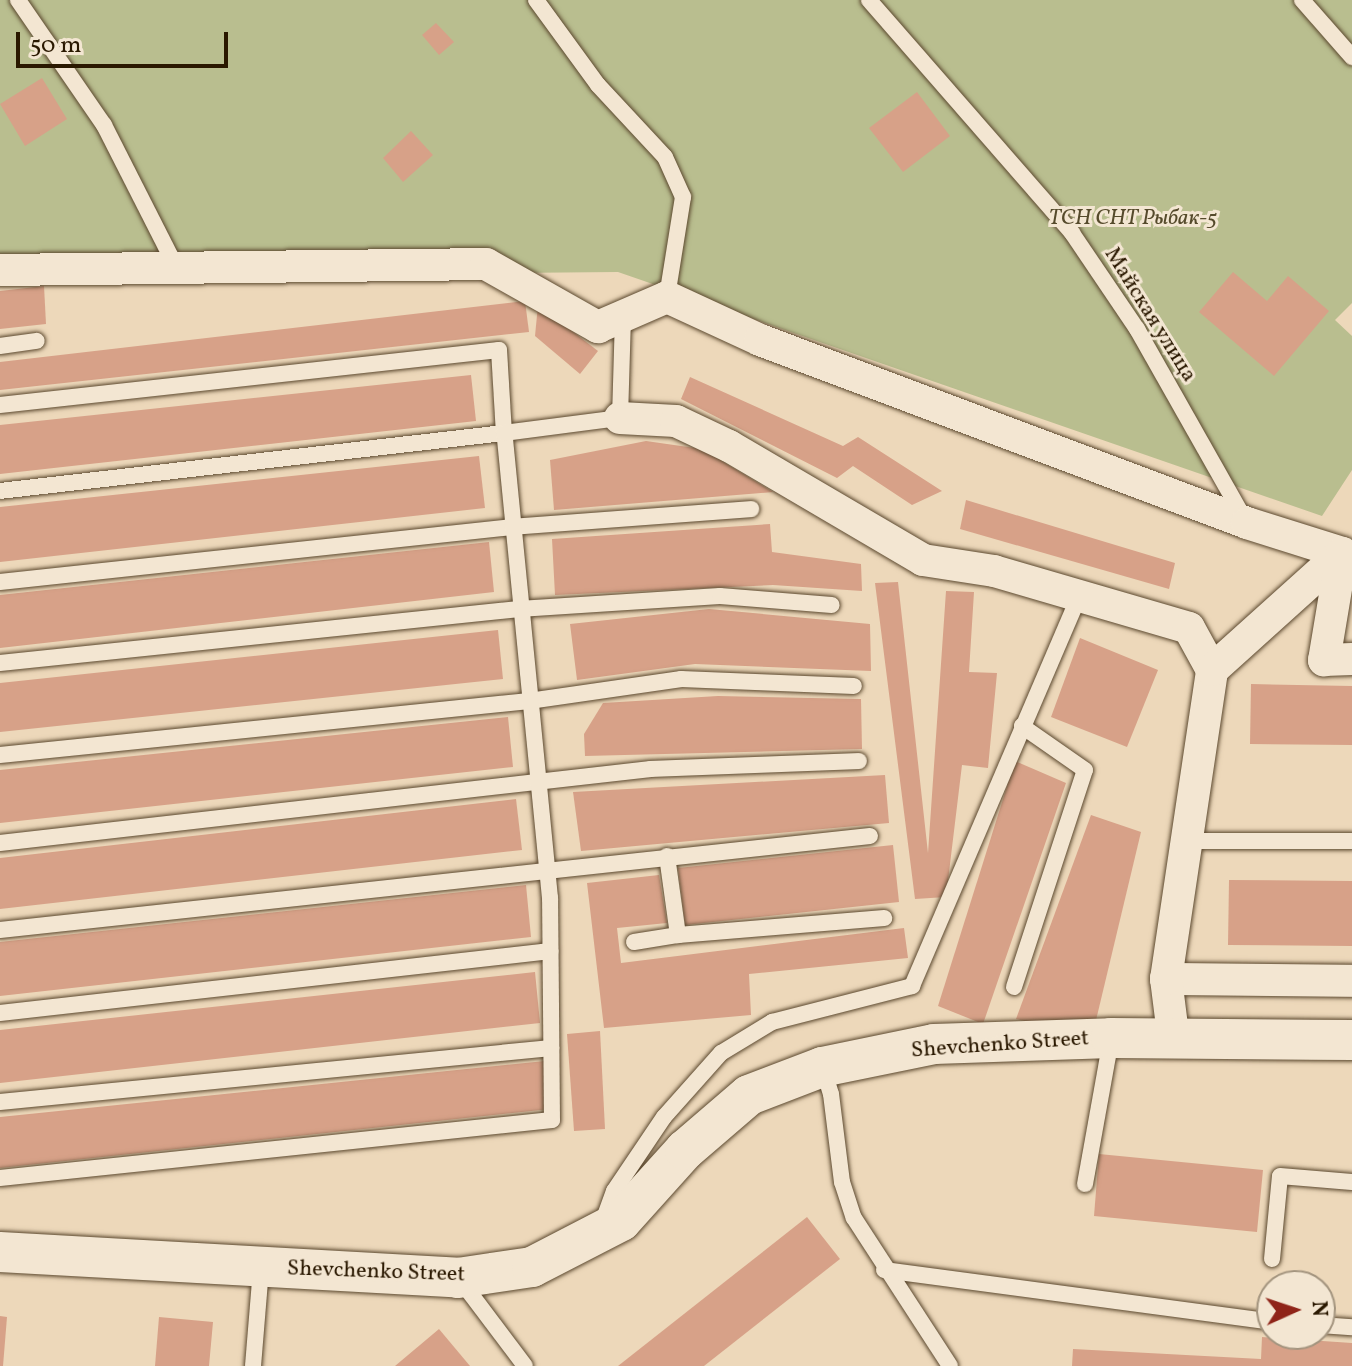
<!DOCTYPE html>
<meta charset="utf-8">
<style>
body{margin:0}
#map{position:relative;width:1352px;height:1366px;overflow:hidden;background:#edd8ba;font-family:Vollkorn,serif}
div>[style]{position:absolute}
.green>*{inset:0;background:#b9be8f}
.building>*{inset:0;background:#d7a188}
.roads{filter:drop-shadow(0 0 2px #5b482e) drop-shadow(0 0 2px #5b482e)}
.service>*{height:16px;margin:-8px;padding:0 8px;transform-origin:8px;border-radius:8px;background:#f3e6d2}
.minor>*{height:32px;margin:-16px;padding:0 16px;transform-origin:16px;border-radius:16px;background:#f3e6d2}
.tertiary>*{height:40px;margin:-20px;padding:0 20px;transform-origin:20px;border-radius:20px;background:#f3e6d2}
span{translate:-50% -50%;white-space:nowrap;text-align:center;line-height:1.15;-webkit-text-stroke:6px #f3e6d2;paint-order:stroke}
.park-label{font-size:22px;color:#554a2b;font-style:italic}
.street-label{font-size:22px;color:#2a1800}
.north{position:absolute;left:1256px;top:1270px;width:80px;height:80px;box-sizing:border-box;background:#f3e6d2;border:2px solid #a3947e;border-radius:50%;rotate:87deg;font-size:22px;font-weight:700;line-height:32px;text-align:center;color:#2a1800}
.north::after{content:'';display:block;margin:auto;width:28px;height:36px;background:#8f2418;clip-path:polygon(50% 0,100% 100%,50% 72%,0 100%)}
.scale{position:absolute;left:16px;top:32px;width:212px;height:36px;box-sizing:border-box;border:4px solid #2a1800;border-top:0;padding-left:10px;font-size:24px;line-height:28px;white-space:nowrap;color:#2a1800;-webkit-text-stroke:6px #f3e6d2;paint-order:stroke}
</style>
<div id="map">
<div class="green">
<i style="clip-path:polygon(0 0,1352px 0,1352px 303px,1335px 320px,1352px 336px,1352px 470px,1322px 516px,618px 272px,0 277px)"></i>
</div>
<div class="building">
<i style="clip-path:polygon(436px 23px,454px 42px,439px 55px,422px 35px)"></i>
<i style="clip-path:polygon(42px 78px,67px 119px,25px 146px,0 104px)"></i>
<i style="clip-path:polygon(917px 92px,950px 136px,903px 172px,869px 128px)"></i>
<i style="clip-path:polygon(411px 131px,433px 155px,403px 182px,383px 158px)"></i>
<i style="clip-path:polygon(1233px 272px,1267px 301px,1288px 276px,1329px 311px,1274px 376px,1199px 312px)"></i>
<i style="clip-path:polygon(44px 286px,46px 324px,0 329px,0 291px)"></i>
<i style="clip-path:polygon(525px 301px,529px 332px,0 390px,0 362px)"></i>
<i style="clip-path:polygon(538px 305px,598px 351px,580px 374px,535px 336px)"></i>
<i style="clip-path:polygon(471px 375px,476px 421px,0 474px,0 425px)"></i>
<i style="clip-path:polygon(690px 377px,843px 446px,858px 437px,942px 491px,912px 505px,853px 466px,837px 478px,681px 399px)"></i>
<i style="clip-path:polygon(646px 441px,702px 449px,773px 492px,554px 510px,550px 460px)"></i>
<i style="clip-path:polygon(479px 456px,485px 508px,0 562px,0 507px)"></i>
<i style="clip-path:polygon(966px 500px,1175px 563px,1169px 589px,960px 529px)"></i>
<i style="clip-path:polygon(770px 524px,772px 552px,861px 564px,862px 591px,773px 585px,555px 595px,552px 539px)"></i>
<i style="clip-path:polygon(489px 542px,494px 592px,0 648px,0 595px)"></i>
<i style="clip-path:polygon(898px 582px,928px 853px,946px 591px,974px 592px,969px 672px,997px 673px,988px 768px,962px 765px,946px 897px,915px 899px,875px 583px)"></i>
<i style="clip-path:polygon(709px 609px,870px 624px,871px 671px,695px 664px,577px 680px,570px 624px)"></i>
<i style="clip-path:polygon(498px 630px,503px 679px,0 732px,0 683px)"></i>
<i style="clip-path:polygon(1080px 638px,1158px 670px,1127px 747px,1051px 717px)"></i>
<i style="clip-path:polygon(1251px 684px,1352px 686px,1352px 745px,1250px 744px)"></i>
<i style="clip-path:polygon(718px 696px,861px 699px,862px 749px,585px 756px,584px 734px,603px 703px)"></i>
<i style="clip-path:polygon(508px 717px,513px 767px,0 823px,0 770px)"></i>
<i style="clip-path:polygon(1015px 761px,1066px 783px,983px 1024px,938px 1006px)"></i>
<i style="clip-path:polygon(885px 775px,889px 823px,581px 851px,573px 792px)"></i>
<i style="clip-path:polygon(516px 799px,522px 850px,0 909px,0 858px)"></i>
<i style="clip-path:polygon(1091px 815px,1141px 832px,1092px 1037px,1016px 1019px)"></i>
<i style="clip-path:polygon(893px 845px,899px 902px,685px 925px,678px 868px)"></i>
<i style="clip-path:polygon(659px 875px,667px 923px,617px 928px,621px 963px,904px 928px,908px 958px,749px 974px,751px 1015px,604px 1028px,587px 883px)"></i>
<i style="clip-path:polygon(1229px 880px,1352px 881px,1352px 946px,1228px 945px)"></i>
<i style="clip-path:polygon(526px 885px,531px 937px,0 996px,0 942px)"></i>
<i style="clip-path:polygon(535px 972px,540px 1023px,0 1083px,0 1030px)"></i>
<i style="clip-path:polygon(600px 1031px,605px 1129px,574px 1131px,567px 1034px)"></i>
<i style="clip-path:polygon(545px 1061px,550px 1109px,0 1168px,0 1117px)"></i>
<i style="clip-path:polygon(1099px 1154px,1263px 1170px,1257px 1232px,1094px 1216px)"></i>
<i style="clip-path:polygon(807px 1217px,840px 1259px,704px 1366px,618px 1366px)"></i>
<i style="clip-path:polygon(0 1316px,7px 1317px,3px 1366px,0 1366px)"></i>
<i style="clip-path:polygon(159px 1317px,213px 1322px,209px 1366px,155px 1366px)"></i>
<i style="clip-path:polygon(439px 1329px,470px 1366px,395px 1366px)"></i>
<i style="clip-path:polygon(1262px 1337px,1352px 1343px,1352px 1366px,1072px 1366px,1073px 1349px,1261px 1359px)"></i>
</div>
<div class="roads">
<div class="service">
<i style="left:18px;top:0;width:152px;rotate:55.5deg"></i>
<i style="left:104px;top:125px;width:159px;rotate:63.1deg"></i>
<i style="left:536px;top:0;width:105px;rotate:53.9deg"></i>
<i style="left:598px;top:85px;width:98px;rotate:47.1deg"></i>
<i style="left:665px;top:157px;width:44px;rotate:65.8deg"></i>
<i style="left:683px;top:197px;width:101px;rotate:99.1deg"></i>
<i style="left:869px;top:0;width:309px;rotate:48.9deg"></i>
<i style="left:1072px;top:233px;width:116px;rotate:55.9deg"></i>
<i style="left:1137px;top:329px;width:217px;rotate:60.5deg"></i>
<i style="left:1302px;top:0;width:76px;rotate:48.7deg"></i>
<i style="left:0;top:346px;width:37px;rotate:-8deg"></i>
<i style="left:0;top:405px;width:502px;rotate:-6.29deg"></i>
<i style="left:499px;top:350px;width:83px;rotate:86.6deg"></i>
<i style="left:504px;top:433px;width:507px;rotate:173.44deg"></i>
<i style="left:0;top:582px;width:515px;rotate:-6.13deg"></i>
<i style="left:512px;top:527px;width:240px;rotate:-4.3deg"></i>
<i style="left:0;top:663px;width:522px;rotate:-5.94deg"></i>
<i style="left:519px;top:609px;width:201px;rotate:-3.7deg"></i>
<i style="left:720px;top:596px;width:112px;rotate:4.6deg"></i>
<i style="left:0;top:755px;width:532px;rotate:-5.83deg"></i>
<i style="left:529px;top:701px;width:154px;rotate:-8.2deg"></i>
<i style="left:681px;top:679px;width:173px;rotate:2.3deg"></i>
<i style="left:1188px;top:841px;width:164px"></i>
<i style="left:0;top:843px;width:655px;rotate:-6.49deg"></i>
<i style="left:651px;top:769px;width:208px;rotate:-2.2deg"></i>
<i style="left:667px;top:856px;width:80px;rotate:82.1deg"></i>
<i style="left:678px;top:935px;width:207px;rotate:-4.7deg"></i>
<i style="left:0;top:930px;width:875px;rotate:-6.17deg"></i>
<i style="left:634px;top:942px;width:45px;rotate:-9deg"></i>
<i style="left:1014px;top:987px;width:228px;rotate:-71.9deg"></i>
<i style="left:1085px;top:770px;width:77px;rotate:-145.1deg"></i>
<i style="left:0;top:1013px;width:554px;rotate:-6.42deg"></i>
<i style="left:823px;top:1068px;width:27px;rotate:73deg"></i>
<i style="left:831px;top:1094px;width:89px;rotate:82.9deg"></i>
<i style="left:842px;top:1182px;width:38px;rotate:72deg"></i>
<i style="left:854px;top:1218px;width:176px;rotate:57deg"></i>
<i style="left:0;top:1102px;width:554px;rotate:-5.6deg"></i>
<i style="left:0;top:1178px;width:555px;rotate:-6deg"></i>
<i style="left:552px;top:1120px;width:222px;rotate:-90.5deg"></i>
<i style="left:550px;top:898px;width:467px;rotate:-95.6deg"></i>
<i style="left:504px;top:433px;width:117px;rotate:-7.4deg"></i>
<i style="left:620px;top:418px;width:102px;rotate:-88.3deg"></i>
<i style="left:1085px;top:1184px;width:146px;rotate:-79.8deg"></i>
<i style="left:602px;top:1224px;width:35px;rotate:-70deg"></i>
<i style="left:614px;top:1191px;width:89px;rotate:-56deg"></i>
<i style="left:664px;top:1117px;width:86px;rotate:-48.3deg"></i>
<i style="left:721px;top:1053px;width:60px;rotate:-31.3deg"></i>
<i style="left:772px;top:1022px;width:145px;rotate:-14.4deg"></i>
<i style="left:912px;top:986px;width:423px;rotate:-66.8deg"></i>
<i style="left:1272px;top:1259px;width:83px;rotate:-84.5deg"></i>
<i style="left:1280px;top:1176px;width:72px;rotate:4.8deg"></i>
<i style="left:884px;top:1270px;width:391px;rotate:7.6deg"></i>
<i style="left:461px;top:1281px;width:106px;rotate:53deg"></i>
<i style="left:1320px;top:1325px;width:32px;rotate:4deg"></i>
<i style="left:253px;top:1366px;width:98px;rotate:-85.3deg"></i>
</div>
<div class="minor">
<i style="left:0;top:270px;width:486px;rotate:-0.7deg"></i>
<i style="left:486px;top:264px;width:129px;rotate:29.4deg"></i>
<i style="left:598px;top:327px;width:75px;rotate:-23.5deg"></i>
<i style="left:667px;top:297px;width:102px;rotate:24.8deg"></i>
<i style="left:760px;top:340px;width:520px;rotate:20.59deg"></i>
<i style="left:1247px;top:523px;width:100px;rotate:17.5deg"></i>
<i style="left:620px;top:418px;width:56px;rotate:3.1deg"></i>
<i style="left:676px;top:421px;width:59px;rotate:25.3deg"></i>
<i style="left:729px;top:446px;width:225px;rotate:30.4deg"></i>
<i style="left:923px;top:560px;width:72px;rotate:8.8deg"></i>
<i style="left:994px;top:571px;width:203px;rotate:16.3deg"></i>
<i style="left:1189px;top:628px;width:48px;rotate:61.3deg"></i>
<i style="left:1166px;top:979px;width:186px;rotate:0.6deg"></i>
<i style="left:1174px;top:1042px;width:64px;rotate:-97.2deg"></i>
<i style="left:1166px;top:979px;width:312px;rotate:-81.5deg"></i>
<i style="left:1212px;top:670px;width:175px;rotate:-42deg"></i>
<i style="left:1342px;top:553px;width:109px;rotate:99.5deg"></i>
<i style="left:1324px;top:660px;width:28px;rotate:-2deg"></i>
</div>
<div class="tertiary">
<i style="left:0;top:1252px;width:459px;rotate:3.2deg"></i>
<i style="left:458px;top:1278px;width:75px;rotate:-8.5deg"></i>
<i style="left:532px;top:1267px;width:100px;rotate:-27.3deg"></i>
<i style="left:621px;top:1221px;width:96px;rotate:-48deg"></i>
<i style="left:685px;top:1150px;width:84px;rotate:-40.7deg"></i>
<i style="left:749px;top:1095px;width:78px;rotate:-21deg"></i>
<i style="left:822px;top:1067px;width:114px;rotate:-11.6deg"></i>
<i style="left:934px;top:1044px;width:177px;rotate:-1.9deg"></i>
<i style="left:1111px;top:1038px;width:241px;rotate:0.5deg"></i>
</div>
</div>
<div class="park-label">
<span style="left:1133px;top:219px">ТСН СНТ Рыбак-5</span>
</div>
<div class="street-label">
<span style="left:1150px;top:315px;rotate:58deg">Майская улица</span>
<span style="left:1000px;top:1045px;rotate:-4deg">Shevchenko Street</span>
<span style="left:376px;top:1272px;rotate:2deg">Shevchenko Street</span>
</div>
<div class="north">N</div>
<div class="scale">50 m</div>
</div>
